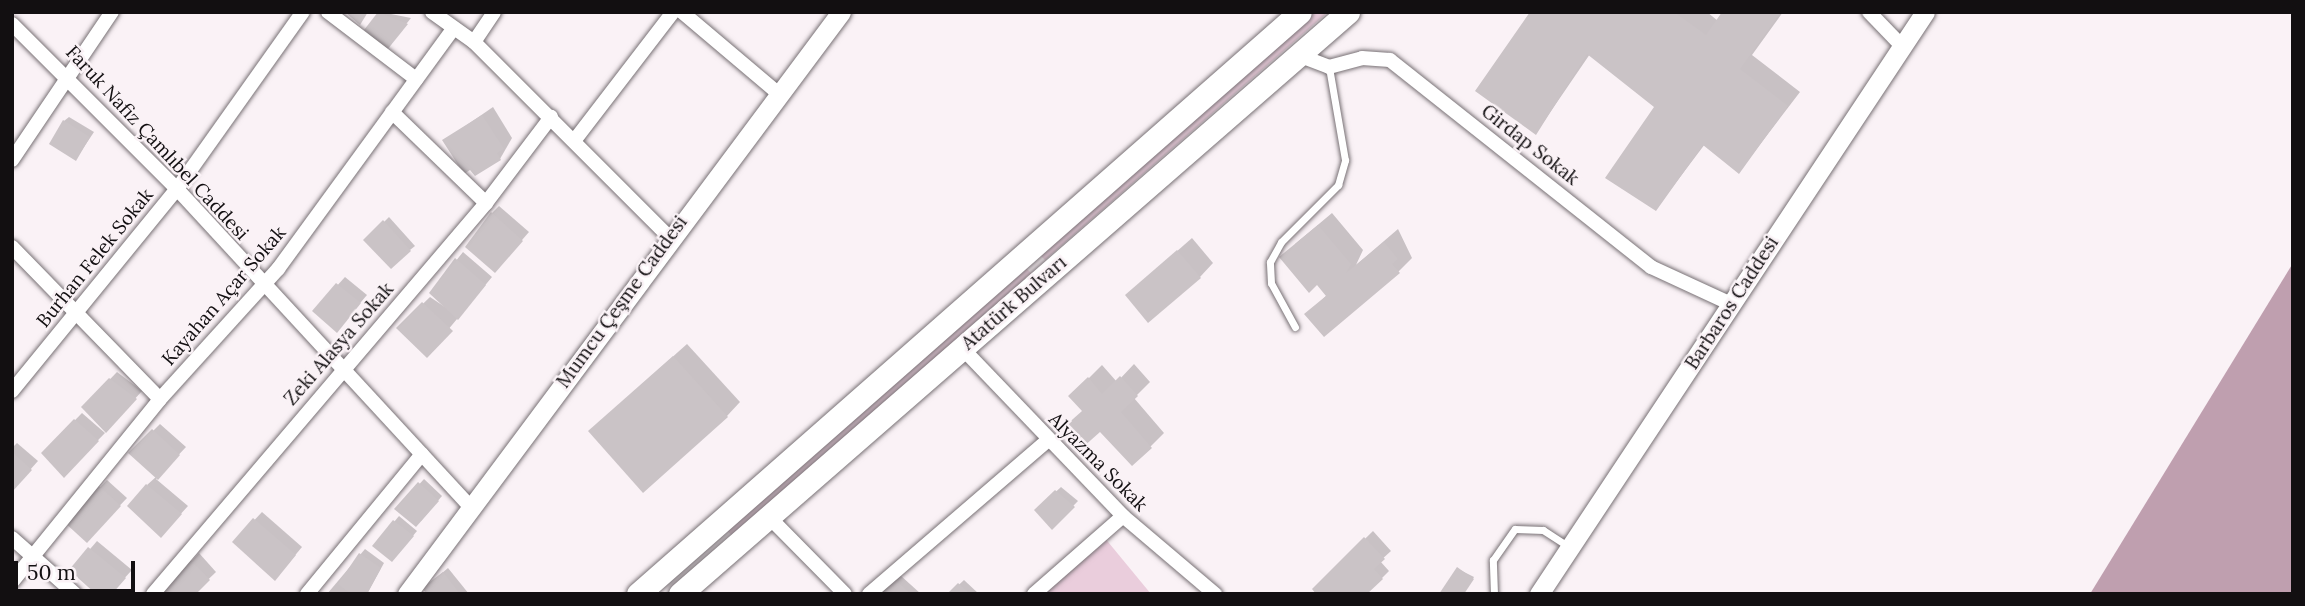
<!DOCTYPE html>
<meta charset="utf-8">
<style>
body{margin:0}
#map{position:relative;width:2305px;height:606px;overflow:hidden;background:#faf2f6;font-family:Lora,serif}
div>[style]{position:absolute}
.green>*{inset:0;background:#eacddc}
.water>*{inset:0;background:#bf9faf}
.shadow>*{inset:0;background:#0003}
.building>*{inset:0;background:#cac3c6}
.roads{filter:drop-shadow(0 0 2px #787175) drop-shadow(0 0 2px #787175)}
.lane>*{height:7px;margin:-3.5px;padding:0 3.5px;transform-origin:3.5px;border-radius:3.5px;background:#fff}
.street>*{height:14px;margin:-7px;padding:0 7px;transform-origin:7px;border-radius:7px;background:#fff}
.secondary>*{height:19px;margin:-9.5px;padding:0 9.5px;transform-origin:9.5px;border-radius:9.5px;background:#fff}
.primary>*{height:23px;margin:-11.5px;padding:0 11.5px;transform-origin:11.5px;border-radius:11.5px;background:#fff}
span{translate:-50% -50%;white-space:nowrap;text-align:center;line-height:1.15;-webkit-text-stroke:5px #faf2f6;paint-order:stroke}
.street-label{font-size:19px;color:#120f11}
.frame{position:absolute;inset:0;border:14px solid #120f11;pointer-events:none}
.scale{position:absolute;left:14px;top:561px;width:121px;height:32px;box-sizing:border-box;border:4px solid #120f11;border-top:0;padding-left:9px;font-size:21px;line-height:24px;white-space:nowrap;color:#120f11;-webkit-text-stroke:5px #faf2f6;paint-order:stroke}
</style>
<div id="map">
<div class="green">
<i style="clip-path:polygon(1315px 12px,1328px 12px,1045px 260px,1039px 254px)"></i>
<i style="clip-path:polygon(1025px 267px,1033px 275px,732px 536px,725px 528px)"></i>
<i style="clip-path:polygon(1104px 537px,1151px 594px,1044px 594px)"></i>
</div>
<div class="water">
<i style="clip-path:polygon(2293px 263px,2293px 594px,2090px 594px)"></i>
</div>
<div class="shadow">
<i style="clip-path:polygon(381px 12px,411px 18px,391px 43px,366px 30px)"></i>
<i style="clip-path:polygon(1532px 12px,1707px 12px,1718px 21px,1724px 12px,1783px 12px,1752px 55px,1800px 92px,1739px 172px,1705px 144px,1656px 209px,1657px 107px,1590px 54px,1536px 133px)"></i>
<i style="clip-path:polygon(493px 107px,512px 138px,500px 159px,445px 140px)"></i>
<i style="clip-path:polygon(69px 117px,94px 132px,76px 159px,64px 121px)"></i>
<i style="clip-path:polygon(499px 206px,529px 232px,502px 263px,492px 213px)"></i>
<i style="clip-path:polygon(1332px 213px,1363px 250px,1356px 265px,1398px 229px,1412px 258px,1398px 272px,1307px 314px,1327px 295px,1295px 244px)"></i>
<i style="clip-path:polygon(389px 217px,415px 246px,410px 250px,366px 240px)"></i>
<i style="clip-path:polygon(1192px 238px,1213px 263px,1200px 277px,1127px 295px)"></i>
<i style="clip-path:polygon(463px 252px,492px 277px,427px 355px,398px 328px,430px 297px,454px 313px,431px 292px)"></i>
<i style="clip-path:polygon(345px 277px,367px 295px,344px 323px,314px 311px)"></i>
<i style="clip-path:polygon(687px 344px,740px 402px,727px 416px,604px 418px)"></i>
<i style="clip-path:polygon(1134px 364px,1150px 382px,1134px 398px,1164px 433px,1150px 447px,1084px 411px,1071px 396px,1102px 365px,1117px 382px)"></i>
<i style="clip-path:polygon(117px 372px,142px 391px,113px 423px,83px 407px)"></i>
<i style="clip-path:polygon(82px 413px,105px 433px,64px 475px,43px 453px)"></i>
<i style="clip-path:polygon(160px 424px,186px 447px,156px 479px,188px 506px,168px 528px,147px 485px,157px 476px,131px 453px)"></i>
<i style="clip-path:polygon(17px 443px,38px 461px,12px 490px,12px 448px)"></i>
<i style="clip-path:polygon(424px 479px,442px 496px,421px 521px,397px 509px)"></i>
<i style="clip-path:polygon(107px 480px,127px 498px,87px 540px,66px 522px)"></i>
<i style="clip-path:polygon(1061px 487px,1078px 501px,1053px 527px,1036px 510px)"></i>
<i style="clip-path:polygon(262px 512px,302px 547px,282px 571px,234px 542px)"></i>
<i style="clip-path:polygon(399px 516px,417px 531px,397px 555px,374px 546px)"></i>
<i style="clip-path:polygon(1373px 531px,1391px 551px,1380px 561px,1389px 571px,1382px 578px,1314px 589px)"></i>
<i style="clip-path:polygon(97px 541px,132px 570px,110px 594px,72px 570px)"></i>
<i style="clip-path:polygon(365px 549px,384px 563px,367px 594px,327px 594px)"></i>
<i style="clip-path:polygon(199px 553px,216px 572px,193px 594px,161px 594px)"></i>
<i style="clip-path:polygon(448px 568px,469px 594px,430px 594px,429px 584px)"></i>
<i style="clip-path:polygon(1458px 569px,1474px 577px,1463px 594px)"></i>
<i style="clip-path:polygon(900px 575px,921px 594px,881px 594px)"></i>
<i style="clip-path:polygon(964px 580px,979px 594px,949px 594px)"></i>
</div>
<div class="building">
<i style="clip-path:polygon(345px 12px,368px 12px,360px 25px)"></i>
<i style="clip-path:polygon(378px 12px,408px 24px,387px 50px,364px 30px)"></i>
<i style="clip-path:polygon(1530px 12px,1674px 12px,1706px 35px,1722px 12px,1781px 12px,1740px 69px,1788px 106px,1739px 174px,1703px 145px,1656px 211px,1605px 178px,1654px 107px,1587px 54px,1536px 135px,1475px 91px)"></i>
<i style="clip-path:polygon(482px 115px,504px 149px,497px 153px,501px 160px,475px 176px,470px 170px,464px 174px,442px 140px)"></i>
<i style="clip-path:polygon(63px 120px,90px 137px,76px 161px,49px 144px)"></i>
<i style="clip-path:polygon(491px 212px,523px 241px,495px 273px,465px 247px)"></i>
<i style="clip-path:polygon(383px 220px,411px 251px,391px 269px,363px 240px)"></i>
<i style="clip-path:polygon(1318px 225px,1351px 264px,1346px 273px,1384px 242px,1398px 259px,1392px 264px,1400px 273px,1324px 337px,1304px 314px,1326px 296px,1317px 285px,1309px 293px,1279px 257px)"></i>
<i style="clip-path:polygon(1177px 250px,1201px 278px,1148px 323px,1125px 295px)"></i>
<i style="clip-path:polygon(455px 258px,486px 285px,458px 320px,429px 293px)"></i>
<i style="clip-path:polygon(336px 283px,361px 303px,337px 333px,312px 311px)"></i>
<i style="clip-path:polygon(422px 302px,453px 331px,427px 358px,396px 328px)"></i>
<i style="clip-path:polygon(673px 356px,728px 417px,643px 493px,588px 431px)"></i>
<i style="clip-path:polygon(1120px 376px,1138px 396px,1121px 412px,1152px 448px,1132px 466px,1100px 432px,1082px 448px,1064px 427px,1082px 411px,1068px 396px,1088px 377px,1102px 394px)"></i>
<i style="clip-path:polygon(109px 378px,137px 399px,106px 433px,81px 407px)"></i>
<i style="clip-path:polygon(74px 419px,99px 441px,64px 478px,41px 453px)"></i>
<i style="clip-path:polygon(152px 429px,180px 455px,158px 480px,128px 453px)"></i>
<i style="clip-path:polygon(12px 452px,32px 470px,12px 492px)"></i>
<i style="clip-path:polygon(418px 482px,439px 501px,416px 527px,394px 509px)"></i>
<i style="clip-path:polygon(146px 484px,182px 514px,161px 538px,127px 506px)"></i>
<i style="clip-path:polygon(99px 486px,121px 506px,87px 543px,64px 522px)"></i>
<i style="clip-path:polygon(1055px 490px,1075px 507px,1052px 530px,1034px 510px)"></i>
<i style="clip-path:polygon(253px 518px,296px 555px,275px 581px,232px 542px)"></i>
<i style="clip-path:polygon(393px 520px,414px 536px,392px 562px,372px 546px)"></i>
<i style="clip-path:polygon(1364px 537px,1385px 559px,1374px 569px,1383px 579px,1367px 594px,1316px 594px,1312px 589px)"></i>
<i style="clip-path:polygon(88px 547px,126px 578px,112px 594px,96px 594px,69px 570px)"></i>
<i style="clip-path:polygon(359px 553px,381px 568px,367px 594px,351px 594px,338px 584px)"></i>
<i style="clip-path:polygon(190px 559px,210px 580px,196px 594px,159px 594px)"></i>
<i style="clip-path:polygon(1457px 567px,1474px 579px,1464px 594px,1439px 594px)"></i>
<i style="clip-path:polygon(443px 572px,460px 594px,427px 594px,422px 588px)"></i>
<i style="clip-path:polygon(894px 579px,911px 594px,879px 594px)"></i>
<i style="clip-path:polygon(958px 583px,970px 594px,947px 594px)"></i>
</div>
<div class="roads">
<div class="lane">
<i style="left:1295px;top:327px;width:50px;rotate:-118.6deg"></i>
<i style="left:1271px;top:283px;width:21px;rotate:-93deg"></i>
<i style="left:1270px;top:262px;width:23px;rotate:-61deg"></i>
<i style="left:1281px;top:242px;width:81px;rotate:-45deg"></i>
<i style="left:1338px;top:185px;width:26px;rotate:-74deg"></i>
<i style="left:1345px;top:160px;width:94px;rotate:-99.8deg"></i>
<i style="left:1494px;top:594px;width:34px;rotate:-92deg"></i>
<i style="left:1493px;top:560px;width:38px;rotate:-55deg"></i>
<i style="left:1515px;top:529px;width:28px;rotate:2deg"></i>
<i style="left:1543px;top:530px;width:31px;rotate:33deg"></i>
</div>
<div class="street">
<i style="left:328px;top:12px;width:111px;rotate:37.3deg"></i>
<i style="left:432px;top:12px;width:52px;rotate:35.5deg"></i>
<i style="left:474px;top:42px;width:276px;rotate:45deg"></i>
<i style="left:682px;top:12px;width:127px;rotate:40.2deg"></i>
<i style="left:1869px;top:12px;width:47px;rotate:45.9deg"></i>
<i style="left:12px;top:24px;width:233px;rotate:45deg"></i>
<i style="left:177px;top:189px;width:434px;rotate:47.3deg"></i>
<i style="left:474px;top:42px;width:36px;rotate:-56deg"></i>
<i style="left:1298px;top:55px;width:33px;rotate:21deg"></i>
<i style="left:1329px;top:67px;width:34px;rotate:-15deg"></i>
<i style="left:1362px;top:58px;width:28px;rotate:4deg"></i>
<i style="left:1390px;top:60px;width:333px;rotate:38.4deg"></i>
<i style="left:1651px;top:267px;width:88px;rotate:24.8deg"></i>
<i style="left:392px;top:112px;width:131px;rotate:44.1deg"></i>
<i style="left:574px;top:141px;width:163px;rotate:-52.5deg"></i>
<i style="left:12px;top:160px;width:179px;rotate:-56deg"></i>
<i style="left:12px;top:247px;width:212px;rotate:45.8deg"></i>
<i style="left:962px;top:348px;width:233px;rotate:46.2deg"></i>
<i style="left:1123px;top:516px;width:121px;rotate:40.3deg"></i>
<i style="left:12px;top:391px;width:261px;rotate:-50.8deg"></i>
<i style="left:177px;top:189px;width:217px;rotate:-54.6deg"></i>
<i style="left:769px;top:517px;width:108px;rotate:45.4deg"></i>
<i style="left:12px;top:538px;width:84px;rotate:41.6deg"></i>
<i style="left:12px;top:582px;width:235px;rotate:-51deg"></i>
<i style="left:160px;top:399px;width:176px;rotate:-47.8deg"></i>
<i style="left:278px;top:269px;width:298px;rotate:-53.9deg"></i>
<i style="left:153px;top:594px;width:514px;rotate:-49.58deg"></i>
<i style="left:486px;top:203px;width:108px;rotate:-52.9deg"></i>
<i style="left:307px;top:594px;width:181px;rotate:-50.6deg"></i>
<i style="left:869px;top:594px;width:236px;rotate:-40.7deg"></i>
<i style="left:1034px;top:594px;width:118px;rotate:-41.2deg"></i>
</div>
<div class="secondary">
<i style="left:407px;top:594px;width:726px;rotate:-53.29deg"></i>
<i style="left:1539px;top:594px;width:698px;rotate:-56.45deg"></i>
</div>
<div class="primary">
<i style="left:638px;top:594px;width:881px;rotate:-41.32deg"></i>
<i style="left:680px;top:594px;width:886px;rotate:-41.06deg"></i>
</div>
</div>
<div class="street-label">
<span style="left:157px;top:143px;rotate:47deg">Faruk Nafiz Çamlıbel Caddesi</span>
<span style="left:1530px;top:145px;rotate:38deg">Girdap Sokak</span>
<span style="left:95px;top:258px;rotate:-51deg">Burhan Felek Sokak</span>
<span style="left:224px;top:296px;rotate:-49deg">Kayahan Açar Sokak</span>
<span style="left:622px;top:302px;rotate:-54deg">Mumcu Çeşme Caddesi</span>
<span style="left:1014px;top:303px;rotate:-41deg">Atatürk Bulvarı</span>
<span style="left:1732px;top:303px;rotate:-57deg">Barbaros Caddesi</span>
<span style="left:339px;top:344px;rotate:-49deg">Zeki Alasya Sokak</span>
<span style="left:1098px;top:462px;rotate:45deg">Alyazma Sokak</span>
</div>
<div class="frame"></div>
<div class="scale">50 m</div>
</div>
